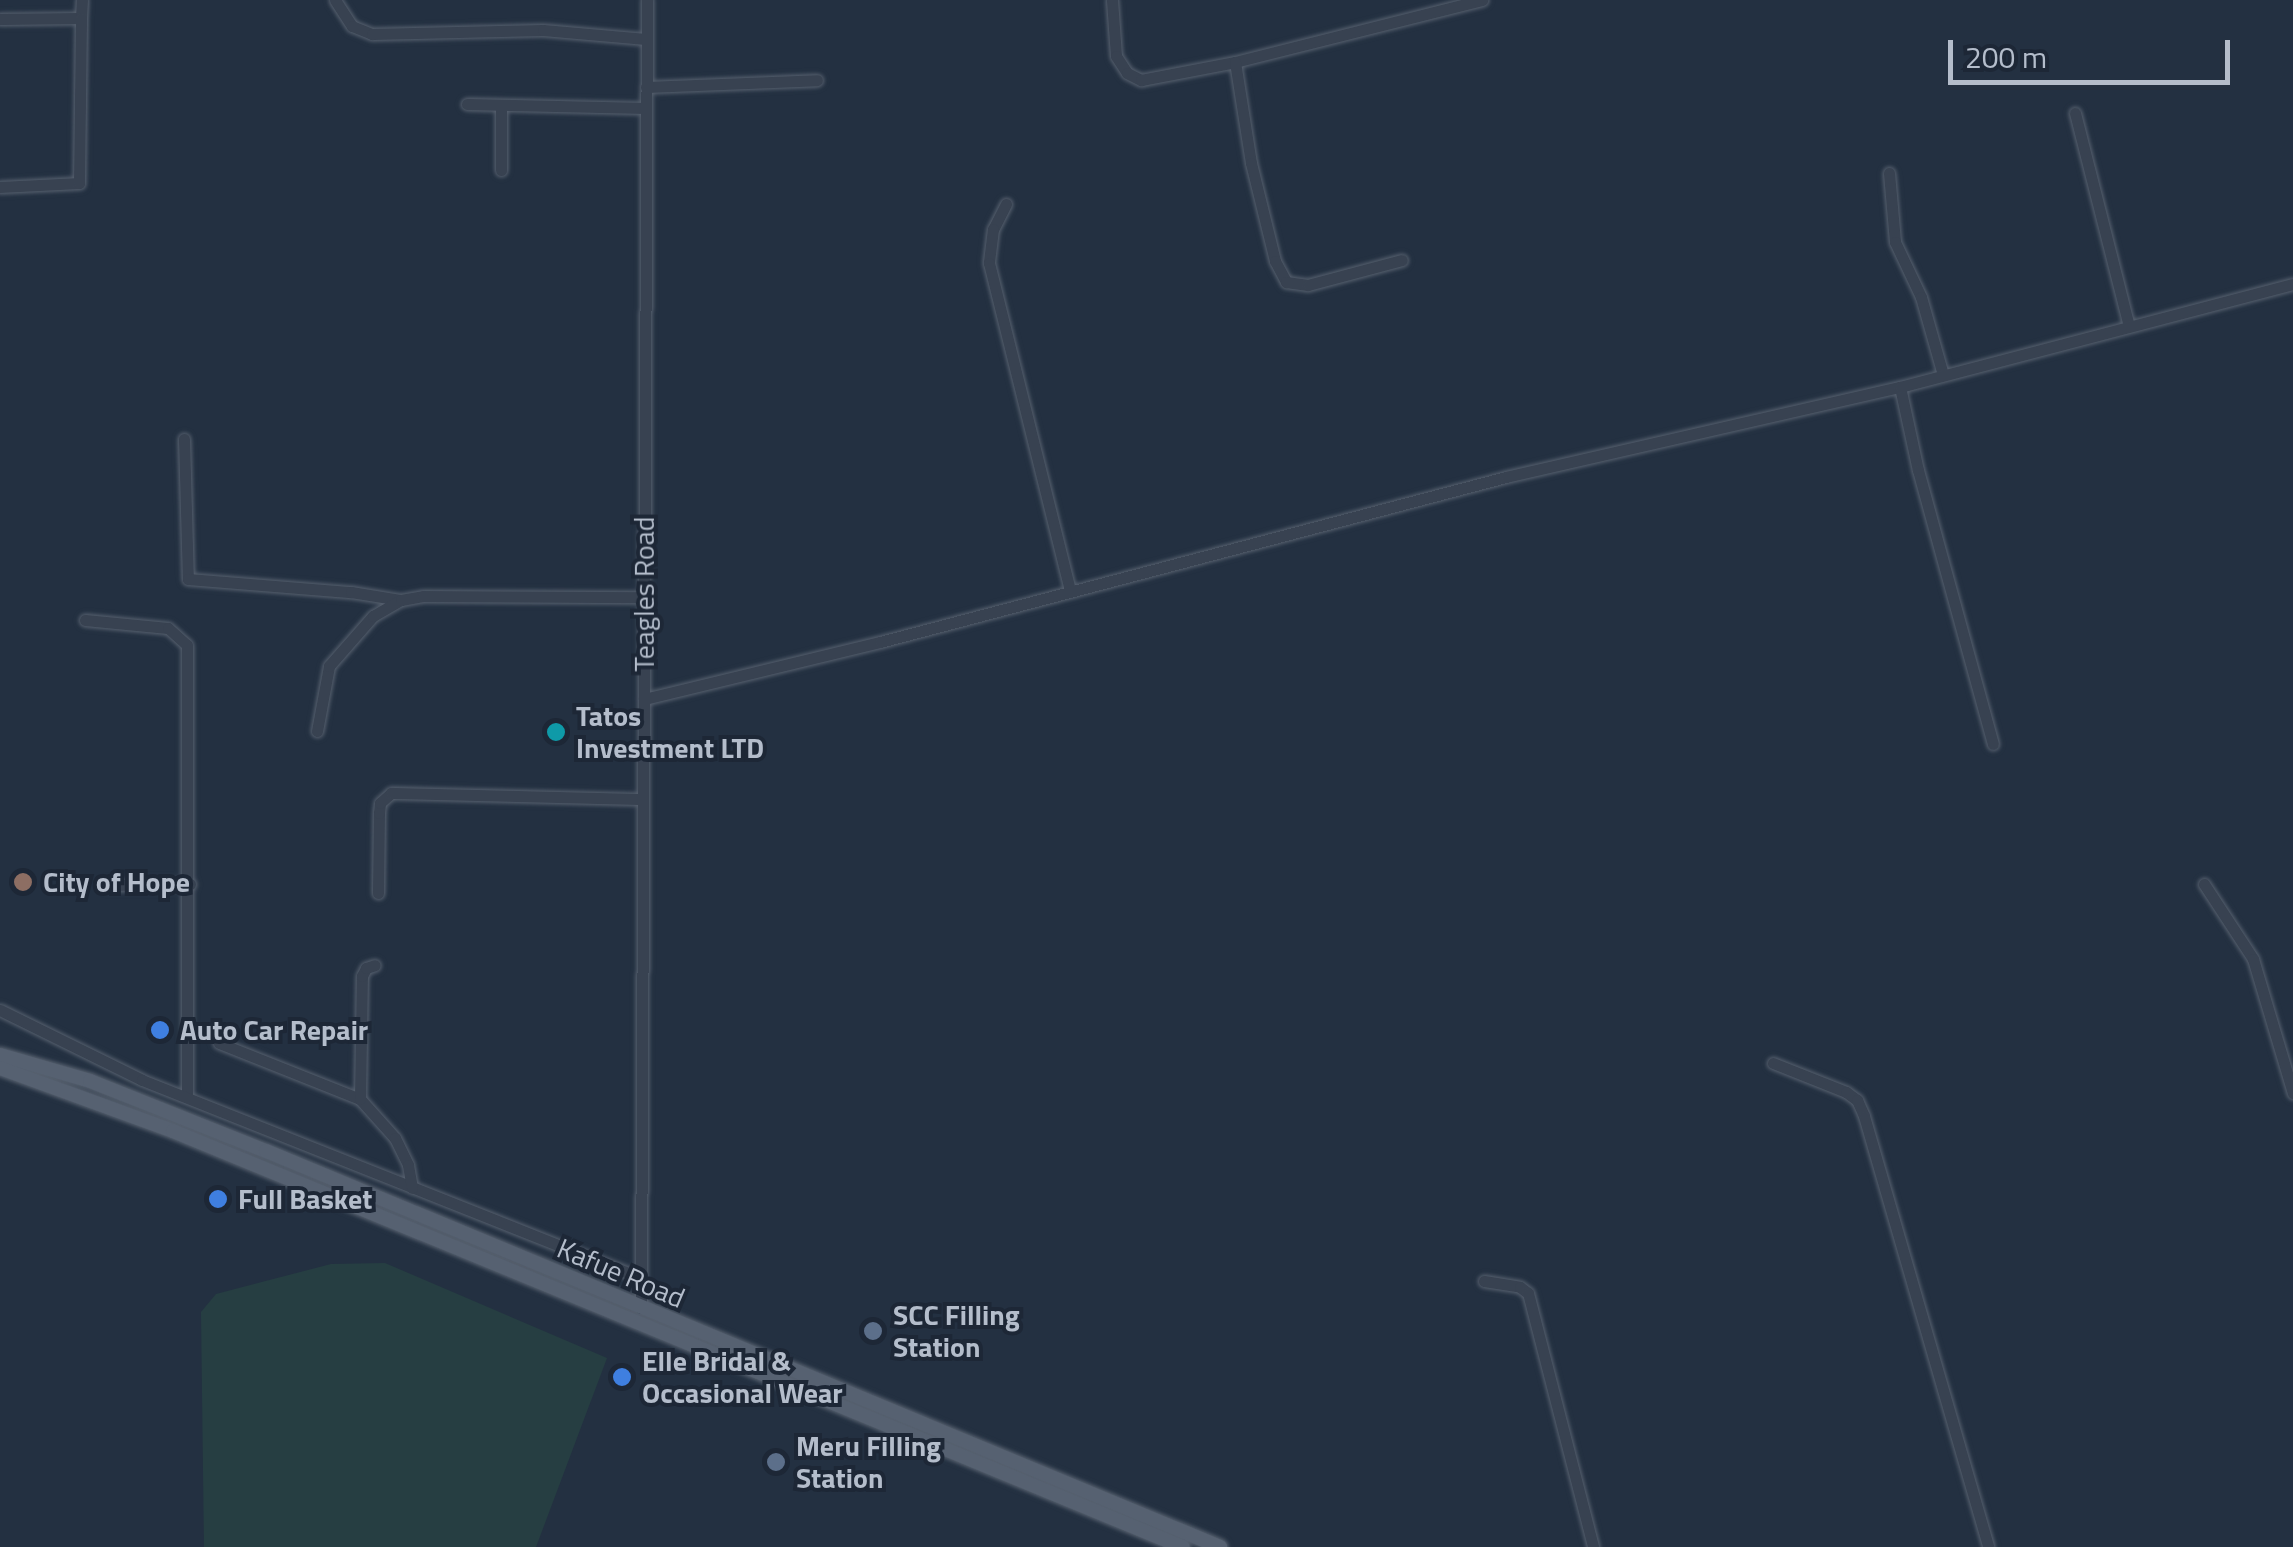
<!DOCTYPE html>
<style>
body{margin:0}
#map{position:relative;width:2293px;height:1547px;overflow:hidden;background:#233041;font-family:"Titillium Web",sans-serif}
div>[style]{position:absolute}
.green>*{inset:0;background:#263e42}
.roads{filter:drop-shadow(0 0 2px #56606e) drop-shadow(0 0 2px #56606e)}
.minor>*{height:11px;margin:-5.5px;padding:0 5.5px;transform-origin:5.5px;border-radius:5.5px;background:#384251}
.major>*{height:14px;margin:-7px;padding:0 7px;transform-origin:7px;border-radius:7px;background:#566171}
.dots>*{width:28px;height:28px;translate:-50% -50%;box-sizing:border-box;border:5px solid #1d2736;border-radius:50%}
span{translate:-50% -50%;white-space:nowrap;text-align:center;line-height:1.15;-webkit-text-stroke:8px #1d2736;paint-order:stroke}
.street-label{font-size:28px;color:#b4bdcb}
.poi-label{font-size:28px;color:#b4bdcb;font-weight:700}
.left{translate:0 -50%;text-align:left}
.scale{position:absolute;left:1948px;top:40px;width:282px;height:45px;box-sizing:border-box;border:5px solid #b4bdcb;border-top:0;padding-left:12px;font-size:30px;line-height:35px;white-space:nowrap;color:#b4bdcb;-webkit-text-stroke:8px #1d2736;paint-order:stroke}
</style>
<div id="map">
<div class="green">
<i style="clip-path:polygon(385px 1263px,607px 1358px,536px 1547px,204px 1547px,201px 1312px,216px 1294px,331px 1264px)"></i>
</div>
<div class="roads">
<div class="minor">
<i style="left:335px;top:0;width:31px;rotate:57deg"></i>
<i style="left:352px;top:26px;width:22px;rotate:22deg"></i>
<i style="left:372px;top:34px;width:171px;rotate:-1.3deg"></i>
<i style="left:543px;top:30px;width:103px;rotate:5deg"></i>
<i style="left:1112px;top:0;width:56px;rotate:85.9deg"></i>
<i style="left:1116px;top:56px;width:20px;rotate:57deg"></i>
<i style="left:1127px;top:73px;width:16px;rotate:27deg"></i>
<i style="left:1141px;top:80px;width:96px;rotate:-10.8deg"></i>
<i style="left:1235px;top:62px;width:255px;rotate:-14.1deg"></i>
<i style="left:0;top:19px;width:81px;rotate:-0.7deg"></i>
<i style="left:81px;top:18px;width:18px;rotate:-87deg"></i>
<i style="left:1235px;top:62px;width:102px;rotate:81deg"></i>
<i style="left:1251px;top:163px;width:101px;rotate:76.2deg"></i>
<i style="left:1275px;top:261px;width:24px;rotate:62deg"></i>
<i style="left:1286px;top:282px;width:22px;rotate:8deg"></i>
<i style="left:1308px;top:285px;width:97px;rotate:-14.9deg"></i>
<i style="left:646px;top:87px;width:171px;rotate:-2.3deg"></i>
<i style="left:467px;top:104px;width:179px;rotate:1.3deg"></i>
<i style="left:2075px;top:113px;width:220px;rotate:75.8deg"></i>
<i style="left:501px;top:170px;width:65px;rotate:-90deg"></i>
<i style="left:1889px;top:173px;width:69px;rotate:85deg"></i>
<i style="left:1895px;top:242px;width:61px;rotate:64.7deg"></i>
<i style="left:1921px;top:297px;width:81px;rotate:74.2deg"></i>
<i style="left:0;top:187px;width:79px;rotate:-2.9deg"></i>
<i style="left:79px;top:183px;width:165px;rotate:-89.3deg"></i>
<i style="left:1006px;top:204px;width:28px;rotate:117deg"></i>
<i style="left:993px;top:229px;width:34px;rotate:97deg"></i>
<i style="left:989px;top:263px;width:338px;rotate:76.1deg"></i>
<i style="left:1900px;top:387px;width:85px;rotate:77.8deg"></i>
<i style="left:1918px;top:470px;width:284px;rotate:74.7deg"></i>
<i style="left:184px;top:439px;width:140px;rotate:88.4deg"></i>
<i style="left:188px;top:579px;width:164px;rotate:4.6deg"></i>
<i style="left:351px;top:592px;width:51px;rotate:9.1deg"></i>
<i style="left:85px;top:620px;width:83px;rotate:5.5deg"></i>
<i style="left:168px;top:628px;width:25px;rotate:42deg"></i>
<i style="left:187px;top:645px;width:451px;rotate:90deg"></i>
<i style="left:644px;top:699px;width:243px;rotate:-13.6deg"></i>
<i style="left:880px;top:642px;width:647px;rotate:-14.77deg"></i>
<i style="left:1506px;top:477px;width:404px;rotate:-12.9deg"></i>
<i style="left:1900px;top:387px;width:406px;rotate:-14.7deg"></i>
<i style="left:317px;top:731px;width:66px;rotate:-79.5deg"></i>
<i style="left:329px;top:666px;width:67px;rotate:-48.7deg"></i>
<i style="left:373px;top:616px;width:32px;rotate:-30deg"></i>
<i style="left:401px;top:600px;width:22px;rotate:-10deg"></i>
<i style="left:423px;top:596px;width:221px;rotate:0.3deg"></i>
<i style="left:2204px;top:884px;width:90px;rotate:56.8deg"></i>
<i style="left:2253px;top:959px;width:140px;rotate:73.4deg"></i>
<i style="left:107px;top:885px;width:83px;rotate:-0.7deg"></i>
<i style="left:378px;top:893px;width:80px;rotate:-89.3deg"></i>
<i style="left:379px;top:813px;width:10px;rotate:-84deg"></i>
<i style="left:380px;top:803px;width:15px;rotate:-42deg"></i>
<i style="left:391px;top:793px;width:252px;rotate:1.4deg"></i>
<i style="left:0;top:1010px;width:158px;rotate:26.2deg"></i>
<i style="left:142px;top:1080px;width:537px;rotate:21.64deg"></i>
<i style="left:219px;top:1043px;width:152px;rotate:21.7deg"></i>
<i style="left:360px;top:1099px;width:52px;rotate:48.1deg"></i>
<i style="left:395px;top:1138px;width:30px;rotate:64deg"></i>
<i style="left:408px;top:1165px;width:23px;rotate:80deg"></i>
<i style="left:1773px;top:1063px;width:79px;rotate:21.7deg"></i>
<i style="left:1846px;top:1092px;width:14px;rotate:36deg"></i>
<i style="left:1857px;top:1100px;width:17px;rotate:66deg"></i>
<i style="left:1864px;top:1116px;width:448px;rotate:73.9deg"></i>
<i style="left:360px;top:1099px;width:123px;rotate:-89.1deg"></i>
<i style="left:362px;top:976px;width:9px;rotate:-63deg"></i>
<i style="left:366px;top:968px;width:9px;rotate:-18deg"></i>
<i style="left:1484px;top:1281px;width:36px;rotate:9deg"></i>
<i style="left:1520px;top:1287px;width:10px;rotate:37deg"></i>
<i style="left:1528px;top:1293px;width:262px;rotate:75.6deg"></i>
<i style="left:641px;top:1308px;width:1308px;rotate:-89.74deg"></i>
</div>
<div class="major">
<i style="left:0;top:1055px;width:94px;rotate:16.1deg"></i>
<i style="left:90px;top:1081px;width:189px;rotate:21.7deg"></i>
<i style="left:266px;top:1151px;width:1033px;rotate:22.54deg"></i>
<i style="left:0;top:1068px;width:184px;rotate:20deg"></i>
<i style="left:173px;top:1131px;width:1092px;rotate:22.39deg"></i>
</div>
</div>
<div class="dots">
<i style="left:556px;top:732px;background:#0f9aa8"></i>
<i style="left:23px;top:882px;background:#8d6e63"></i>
<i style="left:160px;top:1030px;background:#3f7fe0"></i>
<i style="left:218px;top:1199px;background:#3f7fe0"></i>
<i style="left:873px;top:1331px;background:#5c6f8a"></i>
<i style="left:622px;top:1377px;background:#3f7fe0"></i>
<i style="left:776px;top:1462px;background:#5c6f8a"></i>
</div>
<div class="street-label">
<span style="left:644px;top:594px;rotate:-90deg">Teagles Road</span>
<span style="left:621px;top:1273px;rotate:23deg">Kafue Road</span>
</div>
<div class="poi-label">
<span class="left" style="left:576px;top:732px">Tatos<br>Investment LTD</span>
<span class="left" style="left:43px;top:882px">City of Hope</span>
<span class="left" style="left:180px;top:1030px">Auto Car Repair</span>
<span class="left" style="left:238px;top:1199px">Full Basket</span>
<span class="left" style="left:893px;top:1331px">SCC Filling<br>Station</span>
<span class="left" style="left:642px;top:1377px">Elle Bridal &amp;<br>Occasional Wear</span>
<span class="left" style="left:796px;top:1462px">Meru Filling<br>Station</span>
</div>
<div class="scale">200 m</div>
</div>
